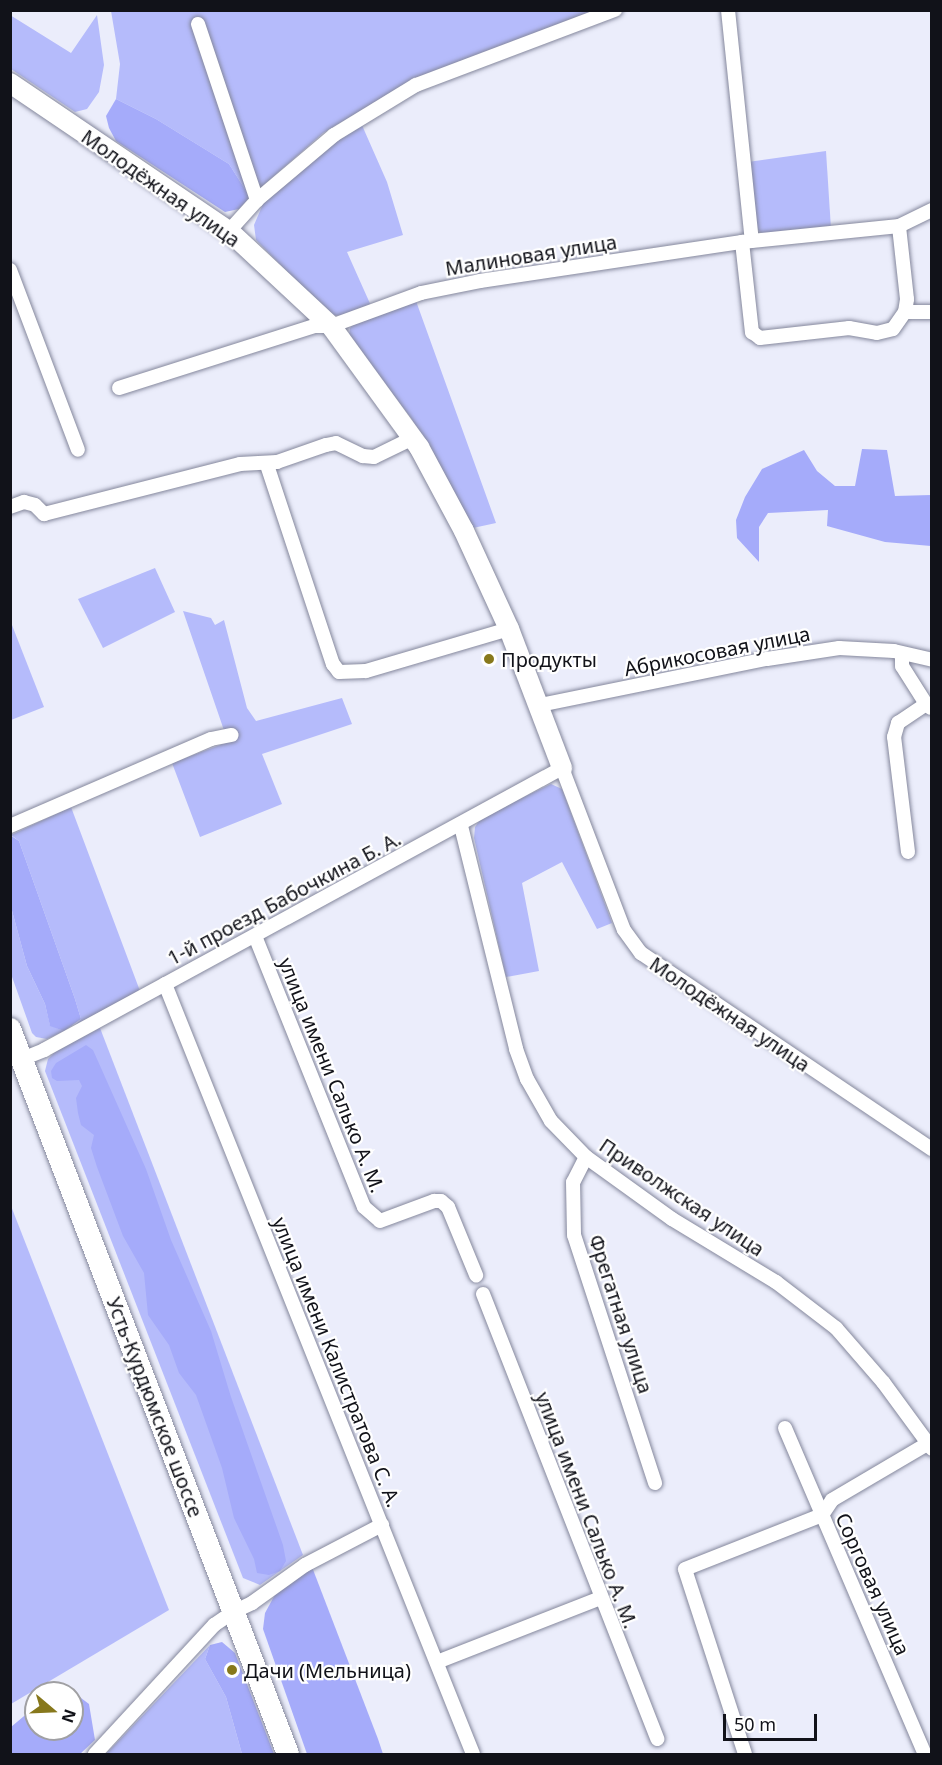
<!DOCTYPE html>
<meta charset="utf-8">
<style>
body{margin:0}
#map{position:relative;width:942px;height:1765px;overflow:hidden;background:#ebedfb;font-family:"Noto Sans",sans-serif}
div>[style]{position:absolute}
.green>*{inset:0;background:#b5bbfb}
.forest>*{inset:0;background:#a5abfa}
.roads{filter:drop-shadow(0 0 2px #84879c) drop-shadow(0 0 2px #84879c)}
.street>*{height:14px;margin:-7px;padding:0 7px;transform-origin:7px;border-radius:7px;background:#fff}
.secondary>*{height:20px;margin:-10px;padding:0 10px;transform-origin:10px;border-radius:10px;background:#fff}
.primary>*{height:22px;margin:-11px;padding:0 11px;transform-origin:11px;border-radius:11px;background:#fff}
.dots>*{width:16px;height:16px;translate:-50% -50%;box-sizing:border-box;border:3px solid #fff;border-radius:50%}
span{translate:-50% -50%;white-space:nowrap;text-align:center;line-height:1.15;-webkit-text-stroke:4.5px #fff;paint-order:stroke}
.street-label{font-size:20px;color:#111219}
.poi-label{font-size:20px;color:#111219}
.left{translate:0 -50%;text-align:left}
.frame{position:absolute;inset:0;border:12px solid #111219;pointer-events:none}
.north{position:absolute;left:24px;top:1681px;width:60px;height:60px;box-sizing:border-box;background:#fff;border:2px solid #a0a0a3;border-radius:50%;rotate:109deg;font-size:16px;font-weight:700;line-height:24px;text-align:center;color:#111219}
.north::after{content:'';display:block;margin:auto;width:21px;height:27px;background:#87781c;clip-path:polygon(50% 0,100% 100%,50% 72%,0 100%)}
.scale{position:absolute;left:723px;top:1714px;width:94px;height:27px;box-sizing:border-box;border:3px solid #111219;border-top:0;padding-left:8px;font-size:18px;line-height:21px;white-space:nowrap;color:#111219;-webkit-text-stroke:4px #fff;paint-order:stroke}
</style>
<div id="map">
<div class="green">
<i style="clip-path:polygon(111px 11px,602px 11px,416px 78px,323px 133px,250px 197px,229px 164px,156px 119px,116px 99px,120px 64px)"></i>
<i style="clip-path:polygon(10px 15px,71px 53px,97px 15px,104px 65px,99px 92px,87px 109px,75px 112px,11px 69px)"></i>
<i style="clip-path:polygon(361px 123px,387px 182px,403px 235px,347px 252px,372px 308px,347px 316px,334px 315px,326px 311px,256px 240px,254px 225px,263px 204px,337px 138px)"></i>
<i style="clip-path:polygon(826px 151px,831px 229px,767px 235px,760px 232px,756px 227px,748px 162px)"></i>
<i style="clip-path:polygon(416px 301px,496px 523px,473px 528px,411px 418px,349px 337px,350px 328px,355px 322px)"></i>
<i style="clip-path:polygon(155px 568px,175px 612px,103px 648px,78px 599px)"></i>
<i style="clip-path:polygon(183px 611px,211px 618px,215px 625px,224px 620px,247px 708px,256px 721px,342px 698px,352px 724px,262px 754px,282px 804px,200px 837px,172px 763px,228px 742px)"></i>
<i style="clip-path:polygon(10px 620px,44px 707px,11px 720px,10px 720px)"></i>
<i style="clip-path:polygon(551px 784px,562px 789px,612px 923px,597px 929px,562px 862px,522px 883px,539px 971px,506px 977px,474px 838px,475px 827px,482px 817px)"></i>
<i style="clip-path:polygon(71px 807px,140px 991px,75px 1025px,81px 1019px,75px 999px,19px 841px,11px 835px)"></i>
<i style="clip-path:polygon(11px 907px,27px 966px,45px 1004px,50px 1025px,64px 1031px,47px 1039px,36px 1037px,32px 1033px,11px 974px)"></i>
<i style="clip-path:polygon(100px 1028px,303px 1555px,260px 1585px,243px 1578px,45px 1071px,48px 1059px,56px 1051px)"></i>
<i style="clip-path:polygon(11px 1206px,169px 1610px,11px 1704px,10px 1704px)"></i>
<i style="clip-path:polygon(210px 1645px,205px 1659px,226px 1697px,242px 1754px,106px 1754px)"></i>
</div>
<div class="forest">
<i style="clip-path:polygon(116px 99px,156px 119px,229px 164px,250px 197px,239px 209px,225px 212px,116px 141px,109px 128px,106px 116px)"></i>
<i style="clip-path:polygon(862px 449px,887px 450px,895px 496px,931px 495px,931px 546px,885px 542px,827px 526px,828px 510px,768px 513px,759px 527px,759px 562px,737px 538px,736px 520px,745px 497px,762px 469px,804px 450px,817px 471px,835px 486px,855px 486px)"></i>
<i style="clip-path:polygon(10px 835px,19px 841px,75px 999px,81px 1019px,64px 1031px,50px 1026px,45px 1004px,27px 966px,11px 907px)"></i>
<i style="clip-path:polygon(86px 1045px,93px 1050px,146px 1169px,171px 1240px,211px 1331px,231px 1397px,283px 1545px,286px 1561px,280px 1571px,269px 1575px,257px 1573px,254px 1559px,234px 1518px,222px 1468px,196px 1395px,179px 1373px,169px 1345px,148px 1315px,144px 1273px,123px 1236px,97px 1167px,91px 1148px,94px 1135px,81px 1125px,78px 1113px,76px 1098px,82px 1086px,79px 1080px,57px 1081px,52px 1078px,51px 1071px,56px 1063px)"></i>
<i style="clip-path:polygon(312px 1567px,378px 1739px,383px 1754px,307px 1754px,263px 1629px,265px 1613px,277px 1591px)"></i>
<i style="clip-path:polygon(222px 1642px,235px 1653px,274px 1754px,242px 1754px,226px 1697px,205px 1659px,210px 1645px)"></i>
<i style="clip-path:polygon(55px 1691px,73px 1692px,89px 1704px,95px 1740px,80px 1754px,11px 1754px,11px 1727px,36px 1706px,36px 1729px,72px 1729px,72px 1693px,53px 1693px)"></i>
</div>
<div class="roads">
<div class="street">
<i style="left:728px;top:10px;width:232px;rotate:84.1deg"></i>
<i style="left:198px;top:24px;width:186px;rotate:71.5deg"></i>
<i style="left:229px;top:231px;width:42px;rotate:-47.9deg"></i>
<i style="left:257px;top:200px;width:101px;rotate:-40.2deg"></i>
<i style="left:334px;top:135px;width:96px;rotate:-31.4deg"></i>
<i style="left:416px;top:85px;width:213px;rotate:-20.7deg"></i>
<i style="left:742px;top:242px;width:91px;rotate:83.7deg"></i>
<i style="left:752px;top:332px;width:10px;rotate:37deg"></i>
<i style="left:760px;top:338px;width:90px;rotate:-6.4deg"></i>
<i style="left:849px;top:328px;width:28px;rotate:10deg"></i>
<i style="left:877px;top:333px;width:16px;rotate:-14deg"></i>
<i style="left:893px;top:329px;width:21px;rotate:-55deg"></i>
<i style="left:905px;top:312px;width:13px;rotate:-81deg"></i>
<i style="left:907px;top:299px;width:73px;rotate:-96.3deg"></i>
<i style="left:10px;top:270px;width:192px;rotate:69.3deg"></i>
<i style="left:905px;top:312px;width:27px"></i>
<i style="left:119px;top:388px;width:205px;rotate:-17.6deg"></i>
<i style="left:314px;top:326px;width:17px"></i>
<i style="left:331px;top:326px;width:96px;rotate:-20.1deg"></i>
<i style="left:421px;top:293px;width:60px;rotate:-11.5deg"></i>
<i style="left:480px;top:281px;width:265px;rotate:-8.5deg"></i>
<i style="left:742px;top:242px;width:158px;rotate:-5.8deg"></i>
<i style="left:899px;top:226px;width:37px;rotate:-26deg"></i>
<i style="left:267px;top:465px;width:210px;rotate:71.7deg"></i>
<i style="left:333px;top:664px;width:10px;rotate:53deg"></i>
<i style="left:339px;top:672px;width:27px;rotate:-2deg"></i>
<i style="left:366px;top:671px;width:149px;rotate:-16.4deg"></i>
<i style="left:10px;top:507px;width:15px;rotate:-20deg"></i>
<i style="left:24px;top:502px;width:11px;rotate:15deg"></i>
<i style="left:35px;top:505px;width:13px;rotate:45deg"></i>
<i style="left:44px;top:514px;width:202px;rotate:-14.3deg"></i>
<i style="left:240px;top:464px;width:37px;rotate:-3deg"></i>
<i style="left:277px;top:462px;width:52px;rotate:-19.1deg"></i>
<i style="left:326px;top:445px;width:10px;rotate:-11deg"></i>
<i style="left:336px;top:443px;width:30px;rotate:26deg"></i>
<i style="left:363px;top:456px;width:11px;rotate:5deg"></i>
<i style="left:374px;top:457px;width:43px;rotate:-26deg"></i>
<i style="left:902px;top:654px;width:12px;rotate:90deg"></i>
<i style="left:902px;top:666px;width:45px;rotate:57.7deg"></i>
<i style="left:926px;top:704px;width:6px;rotate:39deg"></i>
<i style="left:540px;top:705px;width:232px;rotate:-11.5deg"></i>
<i style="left:767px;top:659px;width:73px;rotate:-8.7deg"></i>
<i style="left:839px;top:648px;width:55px;rotate:3.1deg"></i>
<i style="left:894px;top:651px;width:39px;rotate:13deg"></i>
<i style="left:10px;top:826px;width:219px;rotate:-23.4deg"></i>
<i style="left:211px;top:739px;width:21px;rotate:-11deg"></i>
<i style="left:461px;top:826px;width:230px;rotate:76.1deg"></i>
<i style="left:516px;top:1049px;width:32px;rotate:70deg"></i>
<i style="left:527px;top:1079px;width:48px;rotate:60.3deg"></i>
<i style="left:551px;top:1121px;width:50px;rotate:45.8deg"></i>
<i style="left:586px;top:1157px;width:106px;rotate:35.8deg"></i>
<i style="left:672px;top:1219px;width:122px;rotate:31.2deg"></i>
<i style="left:776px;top:1282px;width:76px;rotate:37.5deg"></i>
<i style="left:836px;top:1328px;width:72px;rotate:49deg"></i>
<i style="left:883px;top:1382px;width:83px;rotate:53.8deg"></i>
<i style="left:908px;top:852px;width:116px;rotate:-96.9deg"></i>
<i style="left:894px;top:737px;width:15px;rotate:-74deg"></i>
<i style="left:898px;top:723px;width:34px;rotate:-34deg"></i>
<i style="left:255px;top:936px;width:292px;rotate:68.1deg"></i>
<i style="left:364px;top:1207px;width:21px;rotate:41deg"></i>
<i style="left:380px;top:1221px;width:58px;rotate:-20.3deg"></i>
<i style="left:434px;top:1201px;width:7px"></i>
<i style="left:441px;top:1201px;width:9px;rotate:41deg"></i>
<i style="left:448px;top:1207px;width:74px;rotate:67.6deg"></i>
<i style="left:165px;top:984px;width:829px;rotate:68.2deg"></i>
<i style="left:22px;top:1059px;width:24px;rotate:-22deg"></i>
<i style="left:44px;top:1050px;width:590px;rotate:-28.56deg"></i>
<i style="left:562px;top:768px;width:173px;rotate:69.1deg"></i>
<i style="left:624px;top:930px;width:29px;rotate:54deg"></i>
<i style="left:641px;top:953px;width:351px;rotate:34deg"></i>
<i style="left:586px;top:1157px;width:28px;rotate:117deg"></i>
<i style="left:573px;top:1182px;width:53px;rotate:88.9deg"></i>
<i style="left:574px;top:1235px;width:261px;rotate:71.9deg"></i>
<i style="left:483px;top:1294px;width:478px;rotate:68.6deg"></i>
<i style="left:785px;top:1428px;width:355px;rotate:66.8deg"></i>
<i style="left:437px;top:1662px;width:175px;rotate:-21.4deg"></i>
<i style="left:95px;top:1754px;width:176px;rotate:-47.3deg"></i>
<i style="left:214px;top:1625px;width:23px;rotate:-34deg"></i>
<i style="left:233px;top:1612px;width:21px;rotate:-25deg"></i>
<i style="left:252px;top:1603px;width:65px;rotate:-35.6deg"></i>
<i style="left:305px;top:1565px;width:87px;rotate:-27.5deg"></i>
<i style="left:745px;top:1754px;width:194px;rotate:-108deg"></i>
<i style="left:685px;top:1569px;width:147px;rotate:-21.5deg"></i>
<i style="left:822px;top:1515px;width:18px;rotate:-56deg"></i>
<i style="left:832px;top:1500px;width:110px;rotate:-30.5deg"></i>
</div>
<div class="secondary">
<i style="left:10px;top:83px;width:264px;rotate:34.1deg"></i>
<i style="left:229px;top:231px;width:139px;rotate:43deg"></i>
<i style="left:331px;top:326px;width:150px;rotate:54deg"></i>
<i style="left:419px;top:447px;width:95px;rotate:61.8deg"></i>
<i style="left:464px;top:531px;width:108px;rotate:65.3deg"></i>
<i style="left:509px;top:629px;width:149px;rotate:69.1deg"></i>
</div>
<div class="primary">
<i style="left:10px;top:1029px;width:776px;rotate:69.02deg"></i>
</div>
</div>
<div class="dots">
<i style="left:489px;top:659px;background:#87781c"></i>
<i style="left:232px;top:1670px;background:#87781c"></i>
</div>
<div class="street-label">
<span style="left:161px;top:188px;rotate:35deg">Молодёжная улица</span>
<span style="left:531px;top:255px;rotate:-9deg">Малиновая улица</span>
<span style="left:717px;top:651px;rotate:-11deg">Абрикосовая улица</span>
<span style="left:284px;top:898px;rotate:-28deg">1-й проезд Бабочкина Б. А.</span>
<span style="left:730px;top:1014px;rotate:34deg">Молодёжная улица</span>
<span style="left:332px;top:1075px;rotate:68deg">улица имени Салько А. М.</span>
<span style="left:682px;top:1197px;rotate:34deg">Приволжская улица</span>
<span style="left:621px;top:1314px;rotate:72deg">Фрегатная улица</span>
<span style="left:337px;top:1362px;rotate:68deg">улица имени Калистратова С. А.</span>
<span style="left:155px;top:1407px;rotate:69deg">Усть-Курдюмское шоссе</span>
<span style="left:587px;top:1510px;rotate:69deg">улица имени Салько А. М.</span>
<span style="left:873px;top:1584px;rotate:66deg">Сорговая улица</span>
</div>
<div class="poi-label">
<span class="left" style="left:501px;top:659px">Продукты</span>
<span class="left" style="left:244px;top:1670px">Дачи (Мельница)</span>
</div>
<div class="frame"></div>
<div class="north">N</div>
<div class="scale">50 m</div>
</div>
